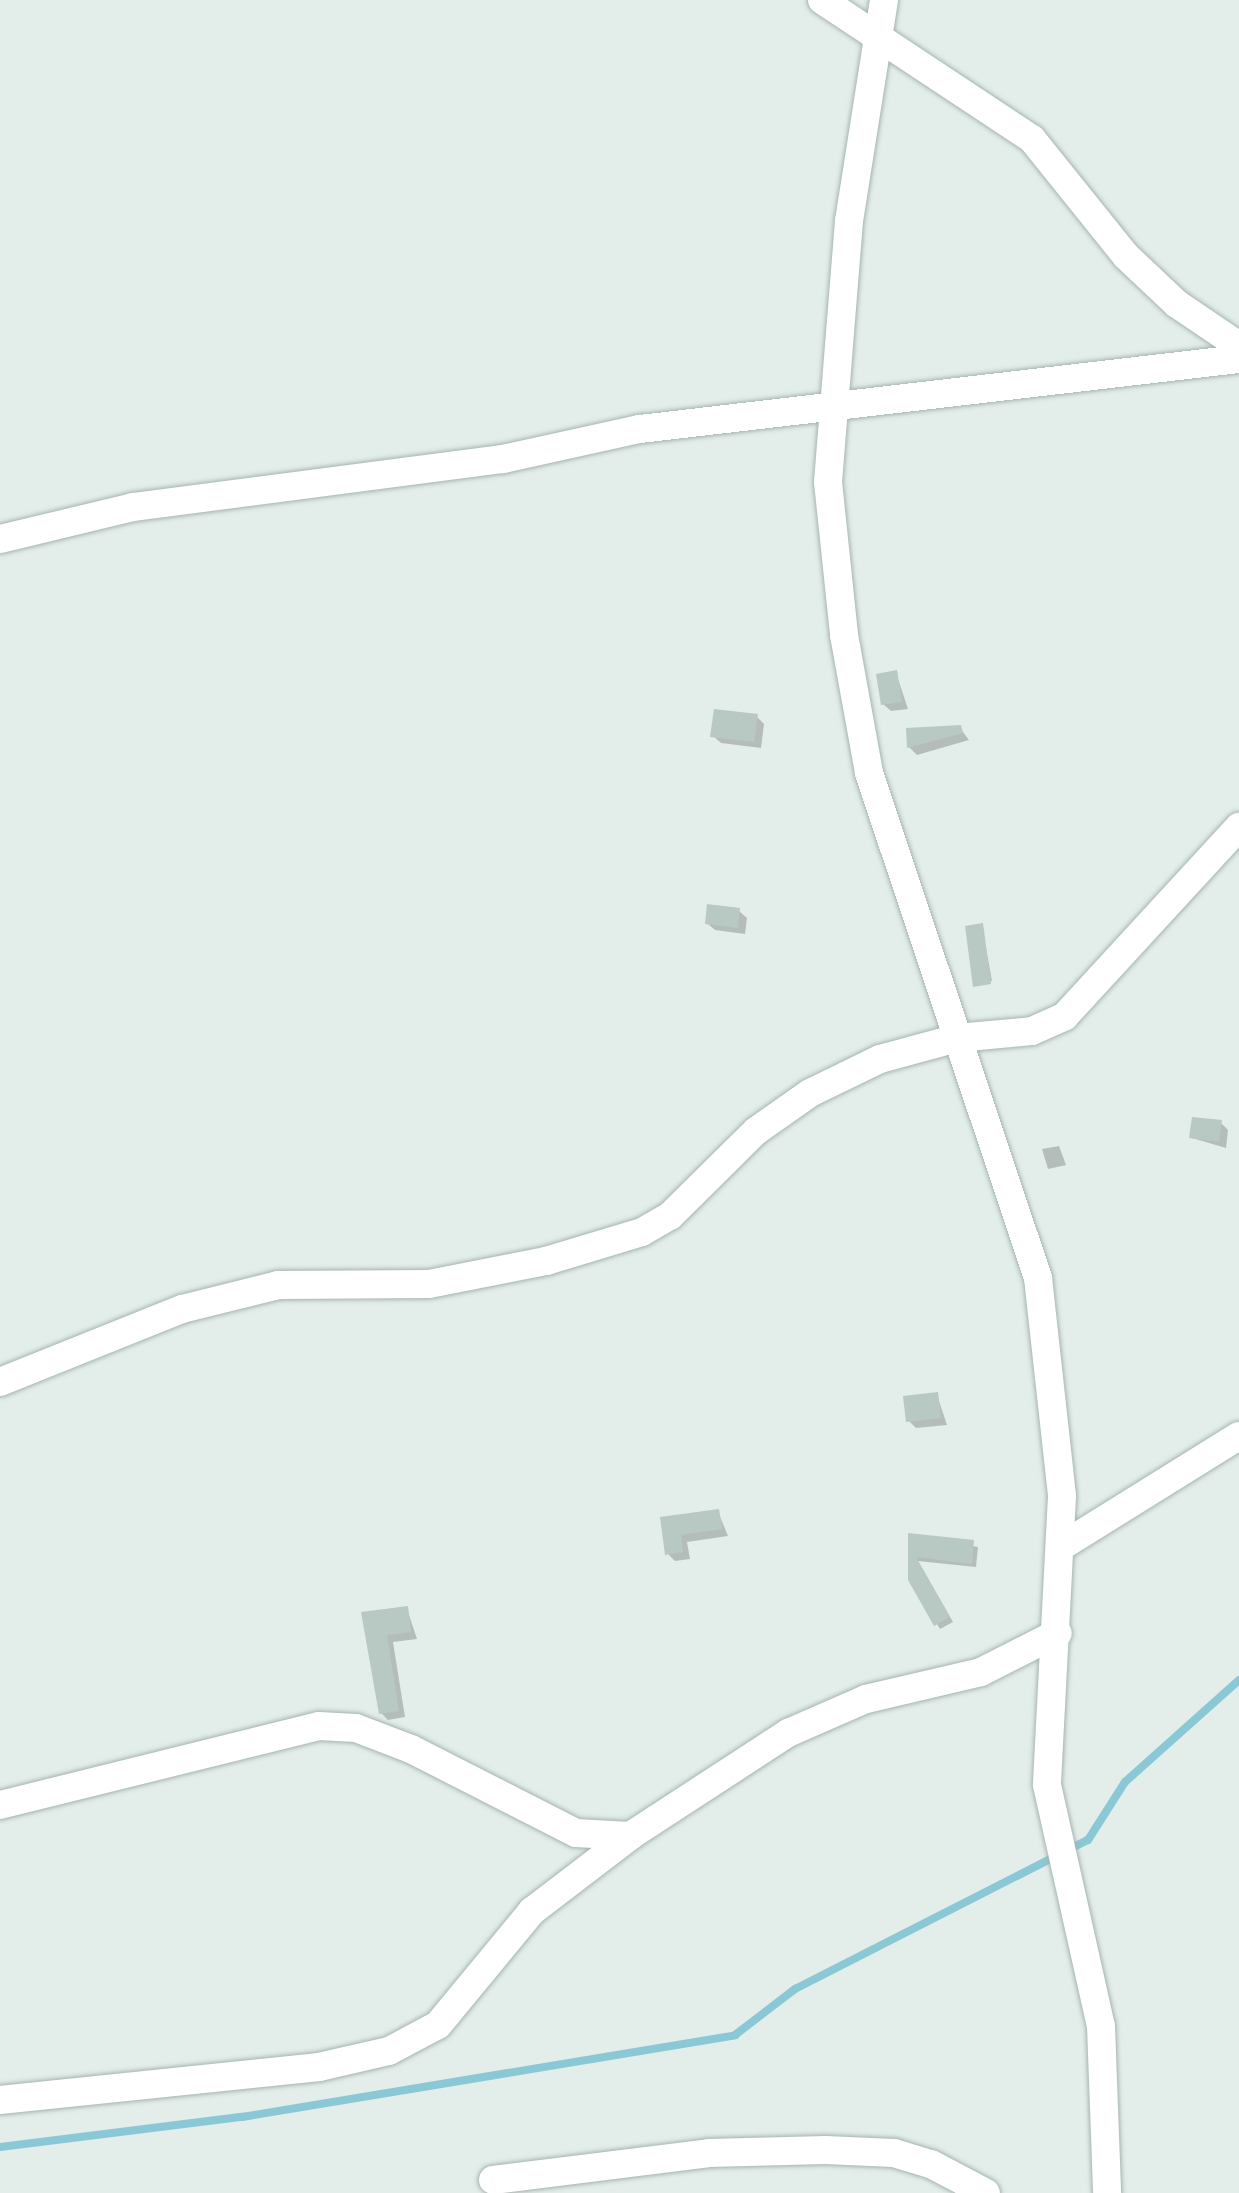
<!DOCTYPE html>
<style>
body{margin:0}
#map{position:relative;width:1239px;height:2193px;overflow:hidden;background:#e3ede9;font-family:"PT Sans Narrow",sans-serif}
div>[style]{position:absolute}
.shadow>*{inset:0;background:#0003}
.stream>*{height:8px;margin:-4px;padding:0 4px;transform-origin:4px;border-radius:4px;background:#89c8d4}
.building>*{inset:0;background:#b8c8c2}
.roads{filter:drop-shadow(0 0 2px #a5b5b0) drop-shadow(0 0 2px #a5b5b0)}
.minor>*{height:28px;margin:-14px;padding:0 14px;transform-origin:14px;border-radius:14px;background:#fff}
span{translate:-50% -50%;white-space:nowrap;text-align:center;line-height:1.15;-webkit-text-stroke:8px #f4f9f7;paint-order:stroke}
</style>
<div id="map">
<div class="shadow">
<i style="clip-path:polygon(896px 673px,908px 709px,891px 711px,883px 704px)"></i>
<i style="clip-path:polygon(756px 716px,764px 724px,761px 748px,721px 743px,713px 736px)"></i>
<i style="clip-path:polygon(960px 728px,969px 740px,917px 755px,909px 747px)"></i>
<i style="clip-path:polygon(739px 911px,747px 918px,745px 934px,715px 930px,707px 923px)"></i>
<i style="clip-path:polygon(982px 926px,992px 981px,975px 984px)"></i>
<i style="clip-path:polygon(1221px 1123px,1228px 1130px,1226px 1148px,1192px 1138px)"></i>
<i style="clip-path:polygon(1059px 1146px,1066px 1165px,1048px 1169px,1042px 1149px)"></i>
<i style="clip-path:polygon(937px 1395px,947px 1425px,916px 1428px,909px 1421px)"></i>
<i style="clip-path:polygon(718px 1512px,728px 1536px,687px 1542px,690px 1559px,675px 1561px,668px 1554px,663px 1519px)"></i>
<i style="clip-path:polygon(911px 1536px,978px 1547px,976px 1567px,918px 1561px,953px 1622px,940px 1629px,910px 1580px)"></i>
<i style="clip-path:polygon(407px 1609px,417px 1639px,393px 1642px,405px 1717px,388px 1720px,381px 1713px,364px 1614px)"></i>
</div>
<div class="stream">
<i style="left:0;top:2147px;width:244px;rotate:-7.1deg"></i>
<i style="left:242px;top:2117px;width:500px;rotate:-9.4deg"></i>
<i style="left:735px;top:2035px;width:76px;rotate:-37.5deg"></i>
<i style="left:795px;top:1989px;width:329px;rotate:-27deg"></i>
<i style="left:1088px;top:1840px;width:69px;rotate:-57.5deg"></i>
<i style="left:1125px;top:1782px;width:153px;rotate:-41.8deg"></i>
</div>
<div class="building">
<i style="clip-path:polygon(897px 670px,902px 702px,881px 705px,876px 674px)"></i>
<i style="clip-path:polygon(714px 709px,758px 714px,754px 742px,710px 737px)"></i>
<i style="clip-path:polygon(961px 725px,963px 733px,907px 748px,906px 728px)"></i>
<i style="clip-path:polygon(707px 904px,740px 908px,738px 928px,705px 924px)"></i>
<i style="clip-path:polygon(983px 923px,991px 984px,973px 987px,965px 926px)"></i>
<i style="clip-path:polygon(1192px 1117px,1222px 1120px,1219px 1142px,1189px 1138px)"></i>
<i style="clip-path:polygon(938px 1392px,941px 1418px,906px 1422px,903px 1396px)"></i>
<i style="clip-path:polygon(719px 1509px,722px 1529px,681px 1535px,683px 1552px,665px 1555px,660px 1517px)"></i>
<i style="clip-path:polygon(908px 1533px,974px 1540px,972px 1564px,916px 1557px,950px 1617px,934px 1626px,908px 1580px)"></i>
<i style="clip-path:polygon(408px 1606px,411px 1632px,387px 1635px,399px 1711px,379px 1714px,361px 1612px)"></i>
</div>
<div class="roads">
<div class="minor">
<i style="left:822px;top:0;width:252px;rotate:33.5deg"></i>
<i style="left:1032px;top:139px;width:150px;rotate:51.2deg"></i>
<i style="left:1126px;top:256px;width:70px;rotate:43.3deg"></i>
<i style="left:1177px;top:304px;width:75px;rotate:34.1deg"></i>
<i style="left:884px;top:0;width:224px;rotate:99deg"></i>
<i style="left:849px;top:221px;width:262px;rotate:94.6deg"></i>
<i style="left:828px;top:482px;width:154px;rotate:84deg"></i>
<i style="left:844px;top:635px;width:140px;rotate:79.7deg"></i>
<i style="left:869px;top:773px;width:533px;rotate:71.5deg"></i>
<i style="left:1038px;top:1278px;width:219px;rotate:83.7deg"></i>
<i style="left:1062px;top:1496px;width:289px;rotate:93deg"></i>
<i style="left:1047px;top:1785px;width:247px;rotate:77.4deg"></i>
<i style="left:1101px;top:2026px;width:167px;rotate:87.9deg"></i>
<i style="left:0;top:539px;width:137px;rotate:-13.5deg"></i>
<i style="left:133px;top:507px;width:373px;rotate:-7.4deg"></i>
<i style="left:503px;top:459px;width:140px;rotate:-12.4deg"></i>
<i style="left:640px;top:429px;width:603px;rotate:-6.67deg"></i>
<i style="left:0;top:1382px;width:196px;rotate:-21.9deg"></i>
<i style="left:182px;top:1309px;width:99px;rotate:-14deg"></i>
<i style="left:278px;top:1285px;width:151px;rotate:-0.4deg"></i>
<i style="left:429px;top:1284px;width:119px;rotate:-11.1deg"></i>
<i style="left:546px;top:1261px;width:100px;rotate:-16.8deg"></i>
<i style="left:642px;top:1232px;width:32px;rotate:-30deg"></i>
<i style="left:670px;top:1216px;width:121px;rotate:-44.7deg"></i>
<i style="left:756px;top:1131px;width:66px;rotate:-35.1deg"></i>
<i style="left:810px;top:1093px;width:78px;rotate:-25.9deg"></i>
<i style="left:880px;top:1059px;width:80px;rotate:-15.3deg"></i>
<i style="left:957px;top:1038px;width:75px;rotate:-5.3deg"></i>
<i style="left:1032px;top:1031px;width:36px;rotate:-24deg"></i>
<i style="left:1065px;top:1016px;width:257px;rotate:-47.4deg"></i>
<i style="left:1062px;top:1546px;width:208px;rotate:-31.9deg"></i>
<i style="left:0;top:1805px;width:329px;rotate:-13.9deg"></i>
<i style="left:319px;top:1726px;width:37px;rotate:3deg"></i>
<i style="left:356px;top:1728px;width:59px;rotate:20.9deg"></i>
<i style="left:411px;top:1749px;width:185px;rotate:27deg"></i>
<i style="left:576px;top:1833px;width:54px;rotate:3.2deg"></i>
<i style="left:0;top:2100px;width:321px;rotate:-5.9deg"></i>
<i style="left:319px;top:2067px;width:72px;rotate:-12.9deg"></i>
<i style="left:389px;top:2051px;width:55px;rotate:-28deg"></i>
<i style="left:438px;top:2025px;width:148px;rotate:-50.5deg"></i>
<i style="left:532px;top:1911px;width:123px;rotate:-37.4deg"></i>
<i style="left:630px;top:1836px;width:189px;rotate:-33.1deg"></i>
<i style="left:788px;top:1733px;width:85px;rotate:-23.6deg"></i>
<i style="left:866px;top:1699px;width:118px;rotate:-13.2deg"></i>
<i style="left:981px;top:1672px;width:86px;rotate:-26.9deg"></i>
<i style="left:493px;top:2180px;width:218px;rotate:-7.1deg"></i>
<i style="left:709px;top:2153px;width:116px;rotate:-1.5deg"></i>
<i style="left:825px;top:2150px;width:69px;rotate:2.5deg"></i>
<i style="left:894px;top:2153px;width:39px;rotate:17deg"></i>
<i style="left:931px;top:2164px;width:62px;rotate:27.8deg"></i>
</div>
</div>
</div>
